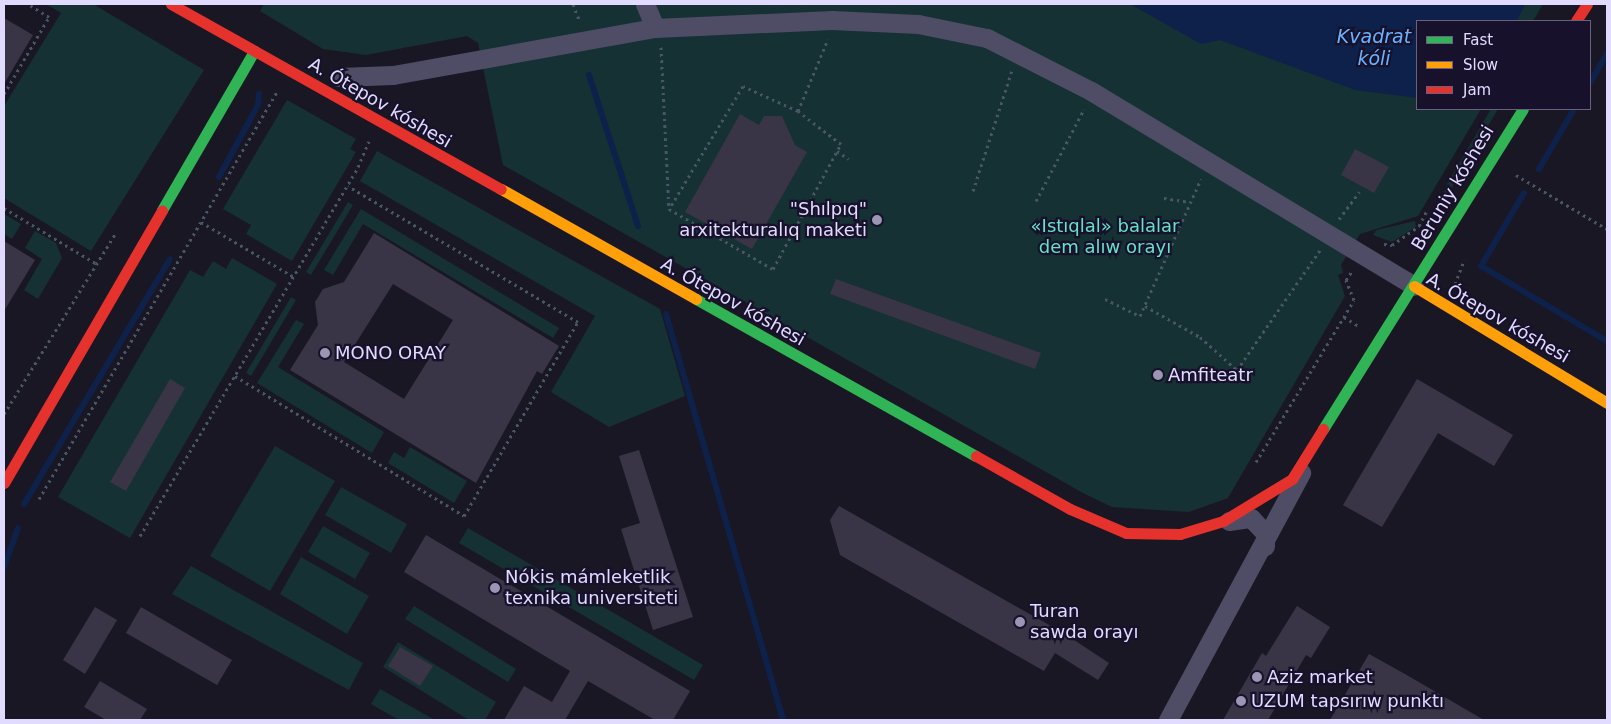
<!DOCTYPE html>
<meta charset="utf-8">
<style>
body{margin:0}
#map{position:relative;width:1611px;height:724px;overflow:hidden;background:#1a1725;font-family:"DejaVu Sans",sans-serif}
div>[style]{position:absolute}
.green>*{inset:0;background:#153133}
.water>*{inset:0;background:#0e214a}
.stream>*{height:6px;margin:-3px;padding:0 3px;transform-origin:3px;border-radius:3px;background:#0e214a}
.building>*{inset:0;background:#393546}
.path>*{height:3px;margin-top:-1.5px;transform-origin:0;background:repeating-linear-gradient(90deg,#495666 0 2.5px,transparent 0 6.5px)}
.street>*{height:19px;margin:-9.5px;padding:0 9.5px;transform-origin:9.5px;border-radius:9.5px;background:#4f4c66}
.fast>*{height:11px;margin:-5.5px;padding:0 5.5px;transform-origin:5.5px;border-radius:5.5px;background:#30b455}
.slow>*{height:11px;margin:-5.5px;padding:0 5.5px;transform-origin:5.5px;border-radius:5.5px;background:#ff9f0a}
.jam>*{height:11px;margin:-5.5px;padding:0 5.5px;transform-origin:5.5px;border-radius:5.5px;background:#e5322d}
.dots>*{width:14px;height:14px;translate:-50% -50%;box-sizing:border-box;border:2px solid #17112b;border-radius:50%}
span{translate:-50% -50%;white-space:nowrap;text-align:center;line-height:1.15;-webkit-text-stroke:4.5px #17112b;paint-order:stroke}
.street-label{font-size:18px;color:#e1dbff}
.poi-label{font-size:18px;color:#e1dbff}
.right{translate:-100% -50%;text-align:right}
.left{translate:0 -50%;text-align:left}
.park-label{font-size:18px;color:#65e1c8}
.water-label{font-size:19px;color:#69b2ff;font-style:italic}
.frame{position:absolute;inset:0;border:5px solid #e1dbff;pointer-events:none}
.legend{position:absolute;left:1416px;top:20px;width:175px;height:90px;box-sizing:border-box;background:#17112b;border:1px solid #686280;margin:0;padding:6px 9px;list-style:none;font-size:15px;color:#e1dbff}
.legend li{display:flex;align-items:center;gap:10px;height:25px}
.legend b{width:25px;border:1px solid #686280}
</style>
<div id="map">
<div class="green">
<i style="clip-path:polygon(46px 4px,93px 4px,204px 70px,91px 251px,4px 198px,4px 106px,61px 13px)"></i>
<i style="clip-path:polygon(264px 4px,1543px 4px,1533px 21px,1417px 21px,1417px 109px,1481px 109px,1418px 216px,1360px 234px,1341px 265px,1343px 273px,1338px 275px,1345px 296px,1228px 498px,1189px 512px,1112px 507px,1083px 493px,503px 165px,478px 43px,467px 36px,366px 55px,323px 49px,260px 11px)"></i>
<i style="clip-path:polygon(287px 100px,356px 139px,350px 149px,356px 152px,292px 261px,246px 234px,251px 225px,223px 209px)"></i>
<i style="clip-path:polygon(1491px 109px,1498px 109px,1436px 214px,1447px 184px)"></i>
<i style="clip-path:polygon(377px 151px,660px 309px,685px 396px,609px 427px,551px 392px,595px 316px,360px 181px)"></i>
<i style="clip-path:polygon(348px 202px,353px 205px,311px 275px,306px 272px)"></i>
<i style="clip-path:polygon(361px 209px,559px 328px,553px 338px,363px 224px,333px 275px,324px 270px)"></i>
<i style="clip-path:polygon(4px 214px,21px 224px,12px 239px,4px 234px)"></i>
<i style="clip-path:polygon(1415px 221px,1416px 227px,1392px 242px,1373px 235px,1376px 230px)"></i>
<i style="clip-path:polygon(35px 231px,56px 243px,62px 258px,38px 299px,24px 290px,42px 259px,25px 248px)"></i>
<i style="clip-path:polygon(232px 258px,277px 284px,130px 538px,58px 497px,190px 270px,203px 277px,213px 261px,226px 269px)"></i>
<i style="clip-path:polygon(291px 297px,296px 300px,251px 376px,246px 373px)"></i>
<i style="clip-path:polygon(296px 320px,304px 324px,278px 367px,384px 432px,372px 453px,257px 383px)"></i>
<i style="clip-path:polygon(275px 446px,335px 481px,270px 591px,210px 556px)"></i>
<i style="clip-path:polygon(410px 447px,467px 481px,454px 503px,388px 463px,394px 452px,404px 458px)"></i>
<i style="clip-path:polygon(341px 487px,407px 524px,391px 553px,325px 515px)"></i>
<i style="clip-path:polygon(323px 526px,370px 553px,355px 579px,308px 552px)"></i>
<i style="clip-path:polygon(468px 528px,703px 665px,694px 680px,459px 543px)"></i>
<i style="clip-path:polygon(301px 557px,369px 596px,347px 634px,280px 594px)"></i>
<i style="clip-path:polygon(191px 566px,363px 663px,349px 690px,172px 594px)"></i>
<i style="clip-path:polygon(414px 606px,516px 669px,508px 682px,405px 619px)"></i>
<i style="clip-path:polygon(398px 642px,496px 702px,485px 720px,469px 720px,383px 667px)"></i>
<i style="clip-path:polygon(380px 689px,435px 720px,399px 720px,371px 704px)"></i>
</div>
<div class="water">
<i style="clip-path:polygon(1130px 4px,1525px 4px,1517px 21px,1417px 21px,1417px 98px,1355px 90px,1220px 40px,1201px 44px)"></i>
</div>
<div class="stream">
<i style="left:589px;top:75px;width:159px;rotate:72deg"></i>
<i style="left:1590px;top:83px;width:34px;rotate:-60deg"></i>
<i style="left:1539px;top:169px;width:69px;rotate:-59.7deg"></i>
<i style="left:219px;top:177px;width:82px;rotate:-61.6deg"></i>
<i style="left:258px;top:105px;width:11px;rotate:-85deg"></i>
<i style="left:1524px;top:193px;width:85px;rotate:120.5deg"></i>
<i style="left:1481px;top:266px;width:147px;rotate:30.8deg"></i>
<i style="left:666px;top:314px;width:423px;rotate:73.9deg"></i>
<i style="left:24px;top:504px;width:285px;rotate:-59.2deg"></i>
<i style="left:4px;top:567px;width:41px;rotate:-70.3deg"></i>
</div>
<div class="building">
<i style="clip-path:polygon(4px 18px,33px 35px,4px 84px)"></i>
<i style="clip-path:polygon(740px 114px,759px 125px,764px 116px,782px 116px,795px 145px,807px 152px,752px 249px,685px 212px)"></i>
<i style="clip-path:polygon(1355px 149px,1389px 167px,1374px 193px,1341px 175px)"></i>
<i style="clip-path:polygon(evenodd,374px 233px,559px 346px,542px 374px,537px 371px,476px 483px,290px 370px,318px 325px,315px 302px,323px 289px,344px 282px,374px 233px,393px 284px,453px 320px,404px 399px,344px 362px,393px 284px)"></i>
<i style="clip-path:polygon(4px 241px,35px 260px,4px 311px)"></i>
<i style="clip-path:polygon(836px 279px,1041px 353px,1035px 369px,830px 294px)"></i>
<i style="clip-path:polygon(170px 379px,185px 388px,126px 491px,110px 482px)"></i>
<i style="clip-path:polygon(1417px 379px,1513px 435px,1494px 466px,1438px 433px,1382px 527px,1343px 505px)"></i>
<i style="clip-path:polygon(639px 450px,693px 617px,653px 630px,621px 529px,640px 523px,619px 456px)"></i>
<i style="clip-path:polygon(839px 506px,1065px 634px,1109px 663px,1098px 680px,1055px 653px,1044px 671px,840px 555px,830px 520px)"></i>
<i style="clip-path:polygon(426px 535px,690px 691px,673px 720px,655px 720px,588px 681px,565px 720px,504px 720px,524px 686px,552px 702px,570px 671px,404px 572px)"></i>
<i style="clip-path:polygon(1297px 606px,1330px 627px,1311px 658px,1306px 655px,1268px 720px,1223px 720px,1262px 653px,1266px 656px)"></i>
<i style="clip-path:polygon(95px 607px,117px 620px,85px 674px,63px 660px)"></i>
<i style="clip-path:polygon(141px 607px,232px 660px,217px 685px,126px 633px)"></i>
<i style="clip-path:polygon(400px 647px,433px 666px,420px 686px,388px 666px)"></i>
<i style="clip-path:polygon(1369px 654px,1405px 674px,1484px 720px,1330px 720px)"></i>
<i style="clip-path:polygon(100px 681px,147px 709px,140px 720px,106px 720px,84px 707px)"></i>
</div>
<div class="path">
<i style="left:573px;top:4px;width:19px;rotate:69deg"></i>
<i style="left:661px;top:47px;width:162px;rotate:87.2deg"></i>
<i style="left:669px;top:209px;width:120px;rotate:30deg"></i>
<i style="left:773px;top:269px;width:142px;rotate:-61.5deg"></i>
<i style="left:841px;top:144px;width:54px;rotate:-142.5deg"></i>
<i style="left:798px;top:111px;width:60px;rotate:-155.6deg"></i>
<i style="left:743px;top:86px;width:144px;rotate:121deg"></i>
<i style="left:4px;top:94px;width:89px;rotate:-59.7deg"></i>
<i style="left:49px;top:17px;width:25px;rotate:-148deg"></i>
<i style="left:798px;top:111px;width:78px;rotate:-67.4deg"></i>
<i style="left:837px;top:151px;width:14px;rotate:34deg"></i>
<i style="left:1516px;top:175px;width:106px;rotate:30.7deg"></i>
<i style="left:973px;top:191px;width:127px;rotate:-72.1deg"></i>
<i style="left:1164px;top:198px;width:24px;rotate:9deg"></i>
<i style="left:1036px;top:201px;width:104px;rotate:-62.4deg"></i>
<i style="left:4px;top:208px;width:109px;rotate:31.1deg"></i>
<i style="left:1339px;top:219px;width:34px;rotate:-53deg"></i>
<i style="left:201px;top:222px;width:108px;rotate:30.6deg"></i>
<i style="left:1384px;top:244px;width:8px;rotate:7deg"></i>
<i style="left:1392px;top:245px;width:33px;rotate:-35deg"></i>
<i style="left:1419px;top:226px;width:16px;rotate:-63deg"></i>
<i style="left:1455px;top:284px;width:26px;rotate:-69deg"></i>
<i style="left:1105px;top:299px;width:39px;rotate:26deg"></i>
<i style="left:1140px;top:316px;width:150px;rotate:-66deg"></i>
<i style="left:1145px;top:306px;width:63px;rotate:29.4deg"></i>
<i style="left:1200px;top:337px;width:50px;rotate:41.7deg"></i>
<i style="left:1237px;top:370px;width:146px;rotate:-55.3deg"></i>
<i style="left:1344px;top:317px;width:19px;rotate:32deg"></i>
<i style="left:235px;top:376px;width:268px;rotate:31.4deg"></i>
<i style="left:464px;top:516px;width:225px;rotate:-59.6deg"></i>
<i style="left:578px;top:322px;width:267px;rotate:-149.4deg"></i>
<i style="left:4px;top:414px;width:213px;rotate:-58.3deg"></i>
<i style="left:1256px;top:462px;width:189px;rotate:-58.8deg"></i>
<i style="left:1354px;top:300px;width:22px;rotate:-112deg"></i>
<i style="left:1346px;top:280px;width:11px;rotate:-56deg"></i>
<i style="left:39px;top:499px;width:472px;rotate:-59.7deg"></i>
<i style="left:140px;top:536px;width:429px;rotate:-59.4deg"></i>
<i style="left:358px;top:167px;width:28px;rotate:-67deg"></i>
</div>
<div class="street">
<i style="left:645px;top:4px;width:26px;rotate:67deg"></i>
<i style="left:339px;top:77px;width:54px;rotate:-2.1deg"></i>
<i style="left:393px;top:75px;width:266px;rotate:-10.2deg"></i>
<i style="left:655px;top:28px;width:177px;rotate:-2.6deg"></i>
<i style="left:832px;top:20px;width:86px;rotate:2.7deg"></i>
<i style="left:918px;top:24px;width:70px;rotate:11.5deg"></i>
<i style="left:987px;top:38px;width:117px;rotate:27deg"></i>
<i style="left:1091px;top:91px;width:377px;rotate:31.1deg"></i>
<i style="left:1229px;top:521px;width:22px;rotate:-8deg"></i>
<i style="left:1251px;top:518px;width:21px;rotate:47deg"></i>
<i style="left:1265px;top:533px;width:13px;rotate:90deg"></i>
<i style="left:1168px;top:720px;width:281px;rotate:-61.7deg"></i>
</div>
<div class="fast">
<i style="left:162px;top:210px;width:184px;rotate:-59.9deg"></i>
<i style="left:696px;top:299px;width:321px;rotate:29.3deg"></i>
<i style="left:1323px;top:429px;width:377px;rotate:-58deg"></i>
</div>
<div class="slow">
<i style="left:501px;top:189px;width:224px;rotate:29.4deg"></i>
<i style="left:1414px;top:286px;width:226px;rotate:31.2deg"></i>
</div>
<div class="jam">
<i style="left:171px;top:4px;width:378px;rotate:29.3deg"></i>
<i style="left:1576px;top:21px;width:20px;rotate:-57deg"></i>
<i style="left:976px;top:456px;width:108px;rotate:29.4deg"></i>
<i style="left:1070px;top:509px;width:61px;rotate:23.2deg"></i>
<i style="left:1126px;top:533px;width:54px;rotate:1.1deg"></i>
<i style="left:1180px;top:534px;width:45px;rotate:-16.8deg"></i>
<i style="left:1223px;top:521px;width:81px;rotate:-31.3deg"></i>
<i style="left:1292px;top:479px;width:59px;rotate:-58.2deg"></i>
<i style="left:4px;top:483px;width:315px;rotate:-59.9deg"></i>
</div>
<div class="dots">
<i style="left:877px;top:220px;background:#9b96b3"></i>
<i style="left:325px;top:353px;background:#9b96b3"></i>
<i style="left:1158px;top:375px;background:#9b96b3"></i>
<i style="left:495px;top:588px;background:#9b96b3"></i>
<i style="left:1020px;top:622px;background:#9b96b3"></i>
<i style="left:1257px;top:677px;background:#9b96b3"></i>
<i style="left:1241px;top:701px;background:#9b96b3"></i>
</div>
<div class="street-label">
<span style="left:380px;top:103px;rotate:30deg">A. Ótepov kóshesi</span>
<span style="left:1453px;top:188px;rotate:-59deg">Beruniy kóshesi</span>
<span style="left:733px;top:302px;rotate:29deg">A. Ótepov kóshesi</span>
<span style="left:1498px;top:318px;rotate:30deg">A. Ótepov kóshesi</span>
</div>
<div class="poi-label">
<span class="right" style="left:867px;top:220px">"Shılpıq"<br>arxitekturalıq maketi</span>
<span class="left" style="left:335px;top:353px">MONO ORAY</span>
<span class="left" style="left:1168px;top:375px">Amfiteatr</span>
<span class="left" style="left:505px;top:588px">Nókis mámleketlik<br>texnika universiteti</span>
<span class="left" style="left:1030px;top:622px">Turan<br>sawda orayı</span>
<span class="left" style="left:1267px;top:677px">Aziz market</span>
<span class="left" style="left:1251px;top:701px">UZUM tapsırıw punktı</span>
</div>
<div class="park-label">
<span style="left:1105px;top:237px">«Istıqlal» balalar<br>dem alıw orayı</span>
</div>
<div class="water-label">
<span style="left:1374px;top:48px">Kvadrat<br>kóli</span>
</div>
<div class="frame"></div>
<ul class="legend">
<li><b style="height:6px;background:#30b455"></b>Fast</li>
<li><b style="height:6px;background:#ff9f0a"></b>Slow</li>
<li><b style="height:6px;background:#e5322d"></b>Jam</li>
</ul>
</div>
